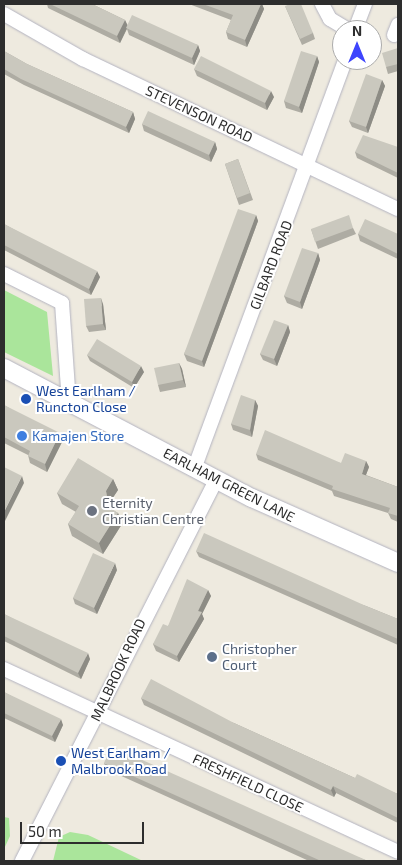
<!DOCTYPE html>
<style>
body{margin:0}
#map{position:relative;width:402px;height:865px;overflow:hidden;background:#eeeadf;font-family:"Exo 2",sans-serif}
div>[style]{position:absolute}
.green>*{inset:0;background:#aae59b}
.roads{filter:drop-shadow(0 0 1px #b3b3c0) drop-shadow(0 0 1px #b3b3c0)}
.minor>*{height:14px;margin:-7px;padding:0 7px;transform-origin:7px;border-radius:7px;background:#fff}
.tertiary>*{height:18px;margin:-9px;padding:0 9px;transform-origin:9px;border-radius:9px;background:#fff}
.wall>*{inset:0;background:#aeaca3}
.shaded-wall>*{inset:0;background:#8d8c85}
.building>*{inset:0;background:#cac8be}
.dots>*{width:14px;height:14px;translate:-50% -50%;box-sizing:border-box;border:2px solid #fff;border-radius:50%}
span{translate:-50% -50%;white-space:nowrap;text-align:center;line-height:1.15;-webkit-text-stroke:4px #fff;paint-order:stroke}
.street-label{font-size:14px;color:#2d2d2d}
.transit-label{font-size:14px;color:#164399}
.left{translate:0 -50%;text-align:left}
.shop-label{font-size:14px;color:#366cbe}
.worship-label{font-size:14px;color:#5b616d}
.service-label{font-size:14px;color:#4e5e75}
.frame{position:absolute;inset:0;border:5px solid #2d2d2d;pointer-events:none}
.north{position:absolute;left:332px;top:20px;width:50px;height:50px;box-sizing:border-box;background:#fff;border:1px solid #ababab;border-radius:50%;rotate:0deg;font-size:14px;font-weight:700;line-height:20px;text-align:center;color:#2d2d2d}
.north::after{content:'';display:block;margin:auto;width:18px;height:22px;background:#3e45fd;clip-path:polygon(50% 0,100% 100%,50% 72%,0 100%)}
.scale{position:absolute;left:20px;top:822px;width:124px;height:22px;box-sizing:border-box;border:2px solid #2d2d2d;border-top:0;padding-left:6px;font-size:15px;line-height:18px;white-space:nowrap;color:#2d2d2d;-webkit-text-stroke:4px #fff;paint-order:stroke}
</style>
<div id="map">
<div class="green">
<i style="clip-path:polygon(4px 290px,47px 312px,53px 376px,4px 352px)"></i>
<i style="clip-path:polygon(4px 817px,9px 818px,10px 836px,4px 849px)"></i>
<i style="clip-path:polygon(70px 832px,88px 835px,143px 861px,53px 861px,59px 837px)"></i>
</div>
<div class="roads">
<div class="minor">
<i style="left:322px;top:4px;width:17px;rotate:62deg"></i>
<i style="left:330px;top:19px;width:21px;rotate:31deg"></i>
<i style="left:4px;top:14px;width:91px;rotate:29.7deg"></i>
<i style="left:83px;top:59px;width:349px;rotate:25.5deg"></i>
<i style="left:355px;top:30px;width:28px;rotate:-69deg"></i>
<i style="left:394px;top:35px;width:11px;rotate:-68deg"></i>
<i style="left:4px;top:274px;width:65px;rotate:26.6deg"></i>
<i style="left:62px;top:303px;width:85px;rotate:86deg"></i>
<i style="left:68px;top:388px;width:11px;rotate:112deg"></i>
<i style="left:194px;top:469px;width:436px;rotate:-69.7deg"></i>
<i style="left:4px;top:669px;width:434px;rotate:24.9deg"></i>
<i style="left:22px;top:861px;width:428px;rotate:-63deg"></i>
</div>
<div class="tertiary">
<i style="left:4px;top:368px;width:280px;rotate:27.7deg"></i>
<i style="left:252px;top:498px;width:160px;rotate:24deg"></i>
</div>
</div>
<div class="wall">
<i style="clip-path:polygon(47px 4px,92px 4px,125px 20px,127px 26px,198px 45px,200px 51px,194px 65px,129px 35px,127px 29px,120px 43px,48px 8px)"></i>
<i style="clip-path:polygon(189px 4px,262px 4px,264px 9px,247px 47px,228px 39px,226px 32px,231px 20px)"></i>
<i style="clip-path:polygon(285px 6px,313px 33px,315px 39px,302px 45px)"></i>
<i style="clip-path:polygon(398px 48px,398px 71px,388px 74px,386px 67px)"></i>
<i style="clip-path:polygon(4px 51px,27px 64px,133px 112px,135px 119px,129px 133px,24px 85px,4px 74px)"></i>
<i style="clip-path:polygon(317px 56px,319px 62px,302px 113px,286px 108px,284px 101px)"></i>
<i style="clip-path:polygon(194px 69px,274px 97px,267px 110px,197px 76px)"></i>
<i style="clip-path:polygon(382px 80px,385px 86px,368px 133px,352px 127px,349px 121px)"></i>
<i style="clip-path:polygon(142px 124px,215px 142px,217px 149px,211px 162px,144px 131px)"></i>
<i style="clip-path:polygon(398px 147px,398px 178px,357px 158px,355px 152px)"></i>
<i style="clip-path:polygon(238px 159px,253px 200px,239px 205px,225px 164px)"></i>
<i style="clip-path:polygon(256px 215px,258px 221px,204px 367px,187px 361px,184px 354px)"></i>
<i style="clip-path:polygon(4px 224px,100px 277px,91px 295px,4px 250px)"></i>
<i style="clip-path:polygon(353px 228px,356px 234px,318px 249px,311px 229px)"></i>
<i style="clip-path:polygon(358px 234px,398px 234px,398px 259px,360px 241px)"></i>
<i style="clip-path:polygon(318px 253px,320px 260px,302px 309px,287px 303px,284px 296px)"></i>
<i style="clip-path:polygon(103px 304px,106px 330px,89px 332px,86px 326px)"></i>
<i style="clip-path:polygon(288px 325px,290px 332px,277px 366px,263px 360px,260px 354px)"></i>
<i style="clip-path:polygon(87px 355px,144px 372px,134px 388px,90px 361px)"></i>
<i style="clip-path:polygon(179px 363px,182px 369px,186px 387px,160px 392px,158px 385px)"></i>
<i style="clip-path:polygon(255px 400px,258px 406px,252px 437px,233px 430px,231px 424px)"></i>
<i style="clip-path:polygon(4px 405px,63px 440px,47px 472px,30px 463px,28px 455px,4px 443px)"></i>
<i style="clip-path:polygon(256px 454px,341px 463px,366px 461px,369px 467px,366px 475px,398px 487px,398px 522px,391px 519px,388px 513px,334px 496px,332px 491px,258px 460px)"></i>
<i style="clip-path:polygon(113px 479px,118px 490px,110px 502px,111px 509px,118px 513px,122px 524px,103px 554px,72px 536px,68px 524px,76px 512px,62px 504px,57px 493px)"></i>
<i style="clip-path:polygon(196px 551px,366px 606px,398px 619px,398px 645px,199px 557px)"></i>
<i style="clip-path:polygon(117px 570px,97px 614px,75px 604px,73px 598px)"></i>
<i style="clip-path:polygon(208px 590px,211px 596px,202px 614px,204px 619px,179px 662px,156px 651px,153px 644px,168px 626px)"></i>
<i style="clip-path:polygon(4px 614px,90px 659px,81px 679px,4px 641px)"></i>
<i style="clip-path:polygon(4px 692px,63px 725px,55px 742px,4px 718px)"></i>
<i style="clip-path:polygon(141px 698px,234px 723px,355px 778px,398px 794px,398px 823px,336px 793px,334px 797px,144px 705px)"></i>
<i style="clip-path:polygon(104px 763px,368px 861px,309px 861px,106px 769px)"></i>
</div>
<div class="shaded-wall">
<i style="clip-path:polygon(261px 4px,262px 4px,264px 9px,247px 47px,245px 40px)"></i>
<i style="clip-path:polygon(125px 20px,128px 26px,120px 43px,117px 36px)"></i>
<i style="clip-path:polygon(198px 45px,200px 51px,194px 65px,192px 58px)"></i>
<i style="clip-path:polygon(317px 56px,319px 62px,302px 113px,299px 107px)"></i>
<i style="clip-path:polygon(382px 80px,385px 86px,368px 133px,366px 127px)"></i>
<i style="clip-path:polygon(271px 91px,274px 97px,267px 110px,265px 103px)"></i>
<i style="clip-path:polygon(133px 112px,135px 119px,129px 133px,126px 127px)"></i>
<i style="clip-path:polygon(215px 142px,217px 149px,211px 162px,209px 155px)"></i>
<i style="clip-path:polygon(256px 215px,258px 221px,204px 367px,202px 361px)"></i>
<i style="clip-path:polygon(318px 253px,320px 260px,302px 309px,300px 302px)"></i>
<i style="clip-path:polygon(97px 271px,100px 277px,91px 295px,89px 289px)"></i>
<i style="clip-path:polygon(101px 298px,103px 304px,106px 330px,103px 324px)"></i>
<i style="clip-path:polygon(288px 325px,290px 332px,277px 366px,274px 359px)"></i>
<i style="clip-path:polygon(179px 363px,182px 369px,186px 387px,183px 380px)"></i>
<i style="clip-path:polygon(141px 366px,144px 372px,134px 388px,132px 382px)"></i>
<i style="clip-path:polygon(255px 400px,258px 406px,252px 437px,250px 430px)"></i>
<i style="clip-path:polygon(60px 433px,63px 440px,47px 472px,45px 464px)"></i>
<i style="clip-path:polygon(366px 461px,369px 467px,364px 480px,362px 474px)"></i>
<i style="clip-path:polygon(22px 476px,24px 483px,4px 523px,4px 512px)"></i>
<i style="clip-path:polygon(113px 479px,118px 490px,110px 502px,113px 519px,109px 507px,106px 491px)"></i>
<i style="clip-path:polygon(118px 513px,122px 524px,103px 554px,99px 543px)"></i>
<i style="clip-path:polygon(115px 563px,117px 570px,97px 614px,94px 608px)"></i>
<i style="clip-path:polygon(208px 590px,211px 596px,202px 614px,204px 619px,179px 662px,177px 656px)"></i>
<i style="clip-path:polygon(88px 653px,90px 659px,81px 679px,78px 673px)"></i>
<i style="clip-path:polygon(61px 719px,63px 725px,55px 742px,52px 736px)"></i>
<i style="clip-path:polygon(333px 786px,336px 793px,334px 797px,331px 790px)"></i>
</div>
<div class="building">
<i style="clip-path:polygon(50px 4px,92px 4px,125px 20px,117px 36px)"></i>
<i style="clip-path:polygon(203px 4px,261px 4px,245px 40px,226px 32px,233px 15px)"></i>
<i style="clip-path:polygon(290px 4px,301px 4px,313px 33px,300px 39px,285px 6px)"></i>
<i style="clip-path:polygon(132px 15px,198px 45px,192px 58px,126px 28px)"></i>
<i style="clip-path:polygon(398px 48px,398px 64px,386px 67px,382px 53px)"></i>
<i style="clip-path:polygon(4px 51px,27px 64px,133px 112px,126px 127px,21px 79px,4px 69px)"></i>
<i style="clip-path:polygon(301px 51px,317px 56px,299px 107px,284px 101px)"></i>
<i style="clip-path:polygon(201px 56px,271px 91px,265px 103px,194px 69px)"></i>
<i style="clip-path:polygon(366px 74px,382px 80px,366px 127px,349px 121px)"></i>
<i style="clip-path:polygon(148px 111px,215px 142px,209px 155px,142px 124px)"></i>
<i style="clip-path:polygon(363px 135px,398px 147px,398px 173px,355px 152px)"></i>
<i style="clip-path:polygon(238px 159px,250px 193px,237px 198px,225px 164px)"></i>
<i style="clip-path:polygon(238px 209px,256px 215px,202px 361px,184px 354px)"></i>
<i style="clip-path:polygon(349px 215px,353px 228px,315px 242px,311px 229px)"></i>
<i style="clip-path:polygon(365px 219px,398px 234px,398px 254px,358px 234px)"></i>
<i style="clip-path:polygon(4px 224px,97px 271px,89px 289px,4px 245px)"></i>
<i style="clip-path:polygon(302px 248px,318px 253px,300px 302px,284px 296px)"></i>
<i style="clip-path:polygon(101px 298px,103px 324px,86px 326px,84px 299px)"></i>
<i style="clip-path:polygon(274px 320px,288px 325px,274px 359px,260px 354px)"></i>
<i style="clip-path:polygon(97px 339px,141px 366px,132px 382px,87px 355px)"></i>
<i style="clip-path:polygon(179px 363px,183px 380px,158px 385px,154px 368px)"></i>
<i style="clip-path:polygon(241px 395px,255px 400px,250px 430px,231px 424px)"></i>
<i style="clip-path:polygon(4px 405px,60px 433px,45px 464px,28px 456px,30px 451px,4px 437px)"></i>
<i style="clip-path:polygon(265px 430px,341px 463px,345px 453px,366px 461px,362px 474px,398px 487px,398px 516px,388px 513px,390px 508px,332px 489px,333px 486px,256px 454px)"></i>
<i style="clip-path:polygon(78px 458px,113px 479px,106px 491px,109px 507px,118px 513px,99px 543px,68px 524px,79px 506px,57px 493px)"></i>
<i style="clip-path:polygon(4px 467px,22px 476px,4px 512px)"></i>
<i style="clip-path:polygon(204px 533px,366px 606px,398px 619px,398px 639px,196px 551px)"></i>
<i style="clip-path:polygon(93px 553px,115px 563px,94px 608px,73px 598px)"></i>
<i style="clip-path:polygon(187px 579px,208px 590px,198px 611px,202px 612px,177px 656px,153px 644px,163px 624px,168px 626px)"></i>
<i style="clip-path:polygon(4px 614px,88px 653px,78px 673px,4px 636px)"></i>
<i style="clip-path:polygon(151px 679px,234px 723px,355px 778px,357px 774px,398px 794px,398px 818px,333px 786px,331px 790px,141px 698px)"></i>
<i style="clip-path:polygon(4px 692px,61px 719px,52px 736px,4px 713px)"></i>
<i style="clip-path:polygon(111px 746px,368px 861px,321px 861px,104px 763px)"></i>
</div>
<div class="dots">
<i style="left:26px;top:399px;background:#1a4fb4"></i>
<i style="left:22px;top:436px;background:#3f7fe0"></i>
<i style="left:92px;top:511px;background:#6b7280"></i>
<i style="left:212px;top:657px;background:#5c6f8a"></i>
<i style="left:61px;top:761px;background:#1a4fb4"></i>
</div>
<div class="street-label">
<span style="left:199px;top:114px;rotate:25deg">STEVENSON ROAD</span>
<span style="left:271px;top:265px;rotate:-69deg">GILBARD ROAD</span>
<span style="left:229px;top:485px;rotate:27deg">EARLHAM GREEN LANE</span>
<span style="left:118px;top:670px;rotate:-65deg">MALBROOK ROAD</span>
<span style="left:248px;top:783px;rotate:25deg">FRESHFIELD CLOSE</span>
</div>
<div class="transit-label">
<span class="left" style="left:36px;top:399px">West Earlham /<br>Runcton Close</span>
<span class="left" style="left:71px;top:761px">West Earlham /<br>Malbrook Road</span>
</div>
<div class="shop-label">
<span class="left" style="left:32px;top:436px">Kamajen Store</span>
</div>
<div class="worship-label">
<span class="left" style="left:102px;top:511px">Eternity<br>Christian Centre</span>
</div>
<div class="service-label">
<span class="left" style="left:222px;top:657px">Christopher<br>Court</span>
</div>
<div class="frame"></div>
<div class="north">N</div>
<div class="scale">50 m</div>
</div>
